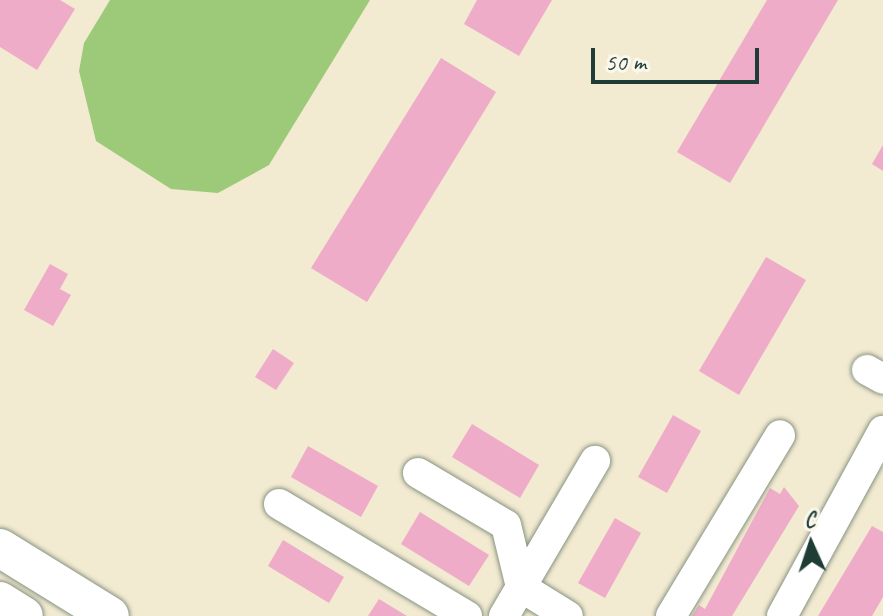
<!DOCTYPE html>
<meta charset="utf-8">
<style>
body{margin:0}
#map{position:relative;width:883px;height:616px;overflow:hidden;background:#f2ead1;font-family:Caveat,sans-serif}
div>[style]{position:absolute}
.green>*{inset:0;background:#9dca78}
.building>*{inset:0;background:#efacc8}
.roads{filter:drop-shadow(0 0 2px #889482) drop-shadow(0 0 2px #889482)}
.minor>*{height:30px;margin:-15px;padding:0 15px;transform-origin:15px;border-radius:15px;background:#fff}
.major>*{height:38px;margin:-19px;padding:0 19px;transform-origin:19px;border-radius:19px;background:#fff}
span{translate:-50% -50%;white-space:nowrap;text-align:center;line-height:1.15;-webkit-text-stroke:6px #fbf7ec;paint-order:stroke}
.north{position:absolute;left:771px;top:504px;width:80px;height:80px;-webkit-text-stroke:6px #fbf7ec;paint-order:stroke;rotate:357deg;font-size:22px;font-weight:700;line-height:32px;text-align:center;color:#1f3d34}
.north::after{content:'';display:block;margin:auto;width:28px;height:36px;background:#1f3d34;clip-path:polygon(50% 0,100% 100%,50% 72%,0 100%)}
.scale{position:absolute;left:591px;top:48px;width:168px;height:36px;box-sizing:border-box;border:4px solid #1f3d34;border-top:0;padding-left:10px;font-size:24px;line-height:28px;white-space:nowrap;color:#1f3d34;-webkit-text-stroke:6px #fbf7ec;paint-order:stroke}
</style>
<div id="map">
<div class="green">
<i style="clip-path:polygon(110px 0,370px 0,269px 165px,218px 193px,171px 189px,96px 141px,79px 71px,84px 43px)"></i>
</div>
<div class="building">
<i style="clip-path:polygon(0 0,60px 0,75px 9px,37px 70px,0 47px)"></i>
<i style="clip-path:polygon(477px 0,552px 0,519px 56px,464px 24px)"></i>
<i style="clip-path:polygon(767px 0,838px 0,730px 183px,677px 152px)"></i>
<i style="clip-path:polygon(441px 58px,496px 92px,367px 302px,311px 268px)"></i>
<i style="clip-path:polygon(883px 145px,883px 171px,872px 164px)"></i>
<i style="clip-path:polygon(766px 257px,806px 280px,739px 395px,699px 371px)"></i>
<i style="clip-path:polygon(50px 264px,68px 274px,60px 289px,71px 295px,53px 326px,24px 310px)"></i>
<i style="clip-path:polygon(273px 349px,294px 363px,276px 390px,255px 377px)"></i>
<i style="clip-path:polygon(673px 415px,701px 431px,667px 493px,638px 477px)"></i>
<i style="clip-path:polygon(472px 424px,539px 465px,520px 498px,452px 457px)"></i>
<i style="clip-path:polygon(308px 446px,378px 486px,361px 517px,291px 477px)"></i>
<i style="clip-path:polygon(784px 487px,799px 506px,732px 616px,692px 616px,699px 605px,705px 609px,770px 488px,780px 494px)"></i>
<i style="clip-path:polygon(420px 512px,489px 555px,469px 586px,401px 544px)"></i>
<i style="clip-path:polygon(615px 518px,641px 533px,605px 598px,578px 583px)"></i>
<i style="clip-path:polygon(872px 526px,883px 532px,883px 597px,872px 616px,818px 616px)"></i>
<i style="clip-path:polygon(283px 540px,344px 577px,329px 603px,268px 566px)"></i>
<i style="clip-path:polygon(379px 599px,407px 616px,368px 616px)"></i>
</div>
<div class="roads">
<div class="minor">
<i style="left:867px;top:370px;width:18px;rotate:29deg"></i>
<i style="left:418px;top:473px;width:102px;rotate:30.6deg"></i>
<i style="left:506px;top:525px;width:64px;rotate:76.4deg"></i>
<i style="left:521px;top:587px;width:55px;rotate:31.7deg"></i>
<i style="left:279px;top:504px;width:219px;rotate:30.8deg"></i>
<i style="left:504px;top:616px;width:180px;rotate:-59.6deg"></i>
<i style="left:671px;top:616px;width:211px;rotate:-58.9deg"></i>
<i style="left:782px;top:616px;width:211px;rotate:-61.4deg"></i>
</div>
<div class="major">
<i style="left:0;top:548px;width:129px;rotate:31.7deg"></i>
<i style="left:0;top:601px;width:28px;rotate:32deg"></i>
</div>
</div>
<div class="north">С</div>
<div class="scale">50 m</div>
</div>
